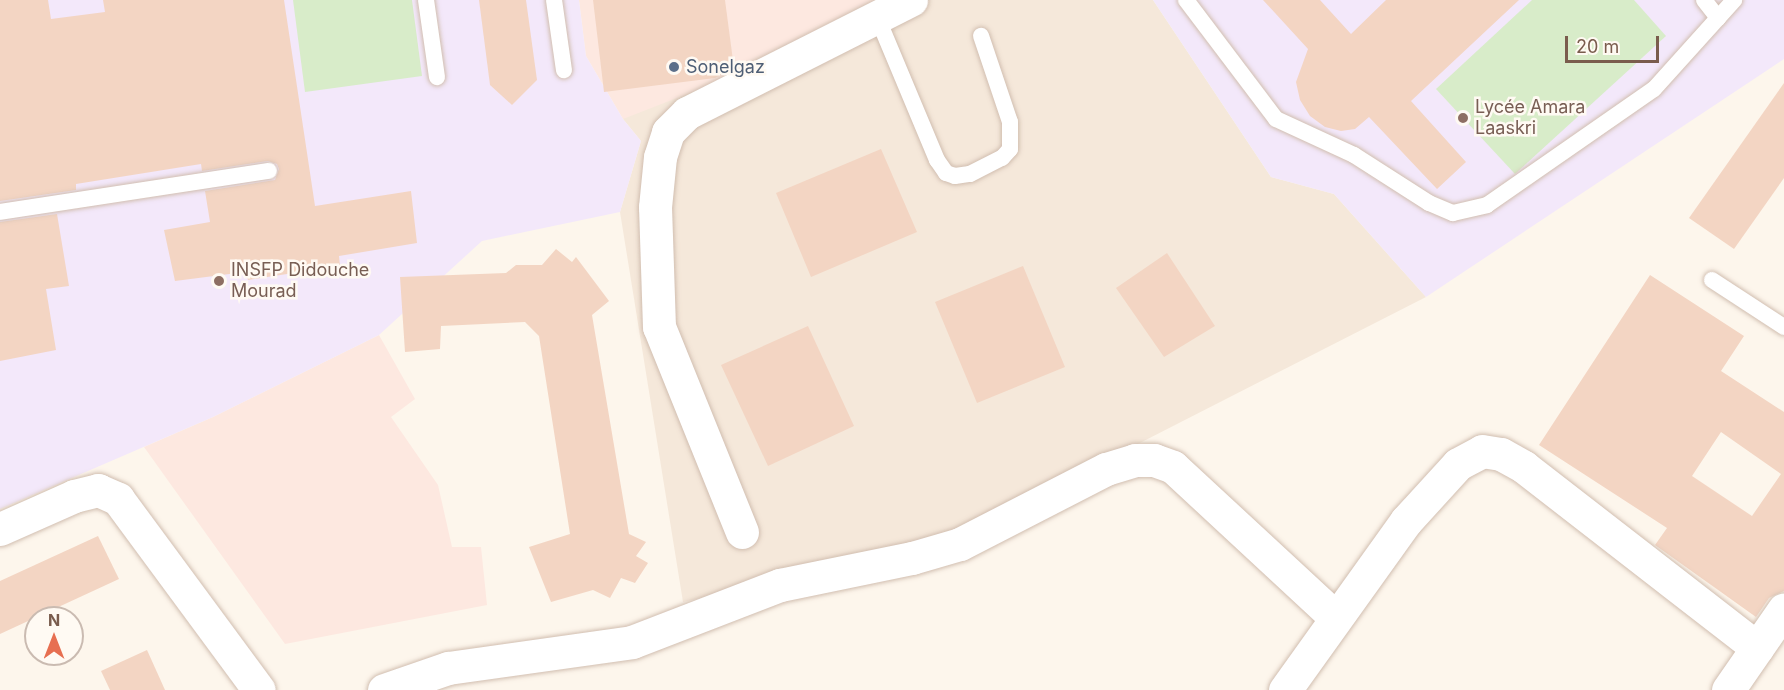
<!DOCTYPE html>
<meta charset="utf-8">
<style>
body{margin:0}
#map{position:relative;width:1784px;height:690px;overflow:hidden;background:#fdf6ec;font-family:Inter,sans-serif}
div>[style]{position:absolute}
.residential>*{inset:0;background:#f5e8da}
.commercial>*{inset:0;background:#fde8e0}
.education>*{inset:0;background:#f3e8fa}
.green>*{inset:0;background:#d8ecc9}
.building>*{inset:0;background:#f3d5c3}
.roads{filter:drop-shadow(0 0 2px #d1beb0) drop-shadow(0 0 2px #d1beb0)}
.service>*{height:16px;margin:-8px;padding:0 8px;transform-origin:8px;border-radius:8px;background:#fff}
.minor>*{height:33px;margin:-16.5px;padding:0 16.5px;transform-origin:16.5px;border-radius:16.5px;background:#fff}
.tertiary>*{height:33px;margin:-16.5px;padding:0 16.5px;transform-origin:16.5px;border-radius:16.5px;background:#fff}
.dots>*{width:16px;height:16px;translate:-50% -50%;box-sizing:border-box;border:3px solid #fffaf3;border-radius:50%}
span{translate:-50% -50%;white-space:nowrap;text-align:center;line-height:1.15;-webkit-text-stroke:5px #fffaf3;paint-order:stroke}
.service-label{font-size:18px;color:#4e5e75}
.left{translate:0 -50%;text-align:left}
.education-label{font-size:18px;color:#785e54}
.north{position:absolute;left:24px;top:606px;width:60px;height:60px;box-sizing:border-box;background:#fffaf3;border:2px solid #cabbb1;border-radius:50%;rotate:0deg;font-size:16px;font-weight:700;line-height:24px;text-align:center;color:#7a5c4d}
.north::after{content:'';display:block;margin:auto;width:21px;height:27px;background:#e76f51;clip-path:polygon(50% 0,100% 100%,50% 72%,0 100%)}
.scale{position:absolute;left:1565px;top:36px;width:94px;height:27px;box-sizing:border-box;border:3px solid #7a5c4d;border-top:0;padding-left:8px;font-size:18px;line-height:21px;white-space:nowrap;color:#7a5c4d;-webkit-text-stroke:4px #fffaf3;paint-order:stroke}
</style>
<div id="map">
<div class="residential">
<i style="clip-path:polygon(579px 0,1153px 0,1271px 177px,1334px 194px,1426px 297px,940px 545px,683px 602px,620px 212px,641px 141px,623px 119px)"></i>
</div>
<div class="commercial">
<i style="clip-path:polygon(579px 0,895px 0,777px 59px,623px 119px,586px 56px)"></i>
<i style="clip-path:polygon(379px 335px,415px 399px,391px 417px,438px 485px,452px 547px,481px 547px,487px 605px,285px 644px,144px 447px,213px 417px)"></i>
</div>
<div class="education">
<i style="clip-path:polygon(0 0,579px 0,586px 56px,623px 119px,641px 141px,620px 212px,482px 241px,379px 335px,213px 417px,0 509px)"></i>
<i style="clip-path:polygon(1153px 0,1784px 0,1784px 59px,1426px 297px,1334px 194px,1271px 177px)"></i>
</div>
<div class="green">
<i style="clip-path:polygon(293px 0,412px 0,422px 76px,305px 92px)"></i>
<i style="clip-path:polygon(1532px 0,1634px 0,1666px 36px,1515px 174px,1436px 89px)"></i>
</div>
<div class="building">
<i style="clip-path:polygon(0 0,48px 0,51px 19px,105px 12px,103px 0,284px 0,315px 206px,411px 191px,417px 243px,339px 256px,340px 266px,248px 280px,245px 272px,175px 281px,164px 230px,210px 222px,205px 191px,275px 180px,279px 169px,277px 164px,268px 161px,202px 171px,201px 164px,76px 184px,76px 190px,0 201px)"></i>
<i style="clip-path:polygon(479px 0,526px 0,537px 80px,512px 105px,490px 85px)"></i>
<i style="clip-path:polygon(593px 0,725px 0,734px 68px,715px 78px,604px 92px)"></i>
<i style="clip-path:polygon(1263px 0,1320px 0,1351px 34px,1386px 0,1519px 0,1411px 101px,1466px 162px,1437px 189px,1369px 117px,1355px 129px,1341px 131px,1325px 127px,1310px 116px,1300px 100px,1296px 82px,1308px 49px)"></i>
<i style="clip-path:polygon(1784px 83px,1784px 178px,1734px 249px,1689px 218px)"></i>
<i style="clip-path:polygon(881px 149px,917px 232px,811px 277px,776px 193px)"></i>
<i style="clip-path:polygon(57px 214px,69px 286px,46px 289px,56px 350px,0 361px,0 222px)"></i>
<i style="clip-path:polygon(556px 249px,572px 262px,576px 257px,609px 301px,592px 315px,629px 534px,646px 542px,636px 556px,648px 563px,635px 583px,621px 578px,610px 598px,593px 590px,551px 602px,529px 547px,570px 534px,539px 336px,525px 322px,441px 326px,440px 349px,405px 352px,400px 277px,506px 273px,516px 265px,542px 265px)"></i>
<i style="clip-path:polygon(1167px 253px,1215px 326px,1164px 357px,1116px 288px)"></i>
<i style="clip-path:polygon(1023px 266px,1065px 367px,977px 403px,935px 302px)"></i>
<i style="clip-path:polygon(evenodd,1650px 275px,1744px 336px,1721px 371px,1784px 412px,1784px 591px,1769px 598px,1756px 617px,1655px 545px,1667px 528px,1539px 445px,1650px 275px,1721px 432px,1781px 474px,1752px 516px,1692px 476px,1721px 432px)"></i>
<i style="clip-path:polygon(808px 326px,854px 426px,768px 466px,721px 365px)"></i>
<i style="clip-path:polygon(98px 536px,119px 579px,0 634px,0 581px)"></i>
<i style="clip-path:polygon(147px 650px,165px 690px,110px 690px,101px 671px)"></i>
</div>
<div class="roads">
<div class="service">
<i style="left:426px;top:0;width:78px;rotate:81.9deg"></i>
<i style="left:554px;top:0;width:71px;rotate:81.9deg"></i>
<i style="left:1186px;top:0;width:149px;rotate:52.9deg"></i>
<i style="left:1276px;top:119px;width:86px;rotate:24.8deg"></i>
<i style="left:1354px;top:155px;width:89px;rotate:32.6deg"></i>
<i style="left:1429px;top:203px;width:26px;rotate:23deg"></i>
<i style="left:1453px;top:213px;width:35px;rotate:-13deg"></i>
<i style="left:1487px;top:205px;width:203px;rotate:-34.8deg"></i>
<i style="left:1654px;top:89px;width:120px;rotate:-48deg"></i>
<i style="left:1704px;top:0;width:23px;rotate:52deg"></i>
<i style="left:878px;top:19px;width:153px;rotate:67.3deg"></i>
<i style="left:937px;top:160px;width:16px;rotate:55deg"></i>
<i style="left:946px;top:173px;width:9px;rotate:18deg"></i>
<i style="left:955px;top:176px;width:15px;rotate:-8deg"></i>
<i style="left:970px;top:174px;width:36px;rotate:-27deg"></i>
<i style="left:1002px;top:158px;width:12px;rotate:-48deg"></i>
<i style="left:1010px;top:149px;width:27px;rotate:-90deg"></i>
<i style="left:1010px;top:122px;width:91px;rotate:-108.6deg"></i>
<i style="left:0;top:212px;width:272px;rotate:-8.7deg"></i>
<i style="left:1712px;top:280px;width:86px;rotate:33.1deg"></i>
</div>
<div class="minor">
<i style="left:0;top:529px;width:81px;rotate:-24deg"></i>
<i style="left:74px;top:496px;width:25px;rotate:-14deg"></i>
<i style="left:98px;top:490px;width:22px;rotate:24deg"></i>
<i style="left:118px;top:499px;width:237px;rotate:53.6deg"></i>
<i style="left:742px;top:532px;width:221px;rotate:-112deg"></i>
<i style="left:659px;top:327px;width:120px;rotate:-91.9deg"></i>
<i style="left:655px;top:207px;width:50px;rotate:-84.3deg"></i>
<i style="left:660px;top:157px;width:26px;rotate:-72deg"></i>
<i style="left:668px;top:132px;width:27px;rotate:-45deg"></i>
<i style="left:687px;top:113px;width:251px;rotate:-26.8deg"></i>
<i style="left:384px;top:690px;width:68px;rotate:-19deg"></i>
<i style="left:448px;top:668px;width:186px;rotate:-8deg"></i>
<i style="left:632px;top:642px;width:159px;rotate:-21.1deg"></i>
<i style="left:780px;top:585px;width:135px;rotate:-11.6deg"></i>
<i style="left:912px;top:558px;width:50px;rotate:-16.3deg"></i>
<i style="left:960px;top:544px;width:164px;rotate:-27.2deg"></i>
<i style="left:1106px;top:469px;width:30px;rotate:-17deg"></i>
<i style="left:1135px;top:460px;width:19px"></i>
<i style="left:1154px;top:460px;width:20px;rotate:20deg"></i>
<i style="left:1173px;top:467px;width:222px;rotate:42.8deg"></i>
<i style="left:1285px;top:690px;width:208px;rotate:-54.4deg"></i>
<i style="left:1406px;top:521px;width:77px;rotate:-47.6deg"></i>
<i style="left:1458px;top:464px;width:27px;rotate:-28deg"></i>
<i style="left:1482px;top:451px;width:19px;rotate:9deg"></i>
<i style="left:1501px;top:454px;width:26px;rotate:29deg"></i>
<i style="left:1524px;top:467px;width:295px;rotate:37.8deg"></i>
</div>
<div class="tertiary">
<i style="left:1728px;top:690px;width:98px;rotate:-55.3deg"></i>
</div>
</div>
<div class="dots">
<i style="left:674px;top:67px;background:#5c6f8a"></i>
<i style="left:1463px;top:118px;background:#8d6e63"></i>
<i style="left:219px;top:281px;background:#8d6e63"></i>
</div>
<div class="service-label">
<span class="left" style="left:686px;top:67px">Sonelgaz</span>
</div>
<div class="education-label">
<span class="left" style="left:1475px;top:118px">Lycée Amara<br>Laaskri</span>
<span class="left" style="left:231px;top:281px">INSFP Didouche<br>Mourad</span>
</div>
<div class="north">N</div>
<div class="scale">20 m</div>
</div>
